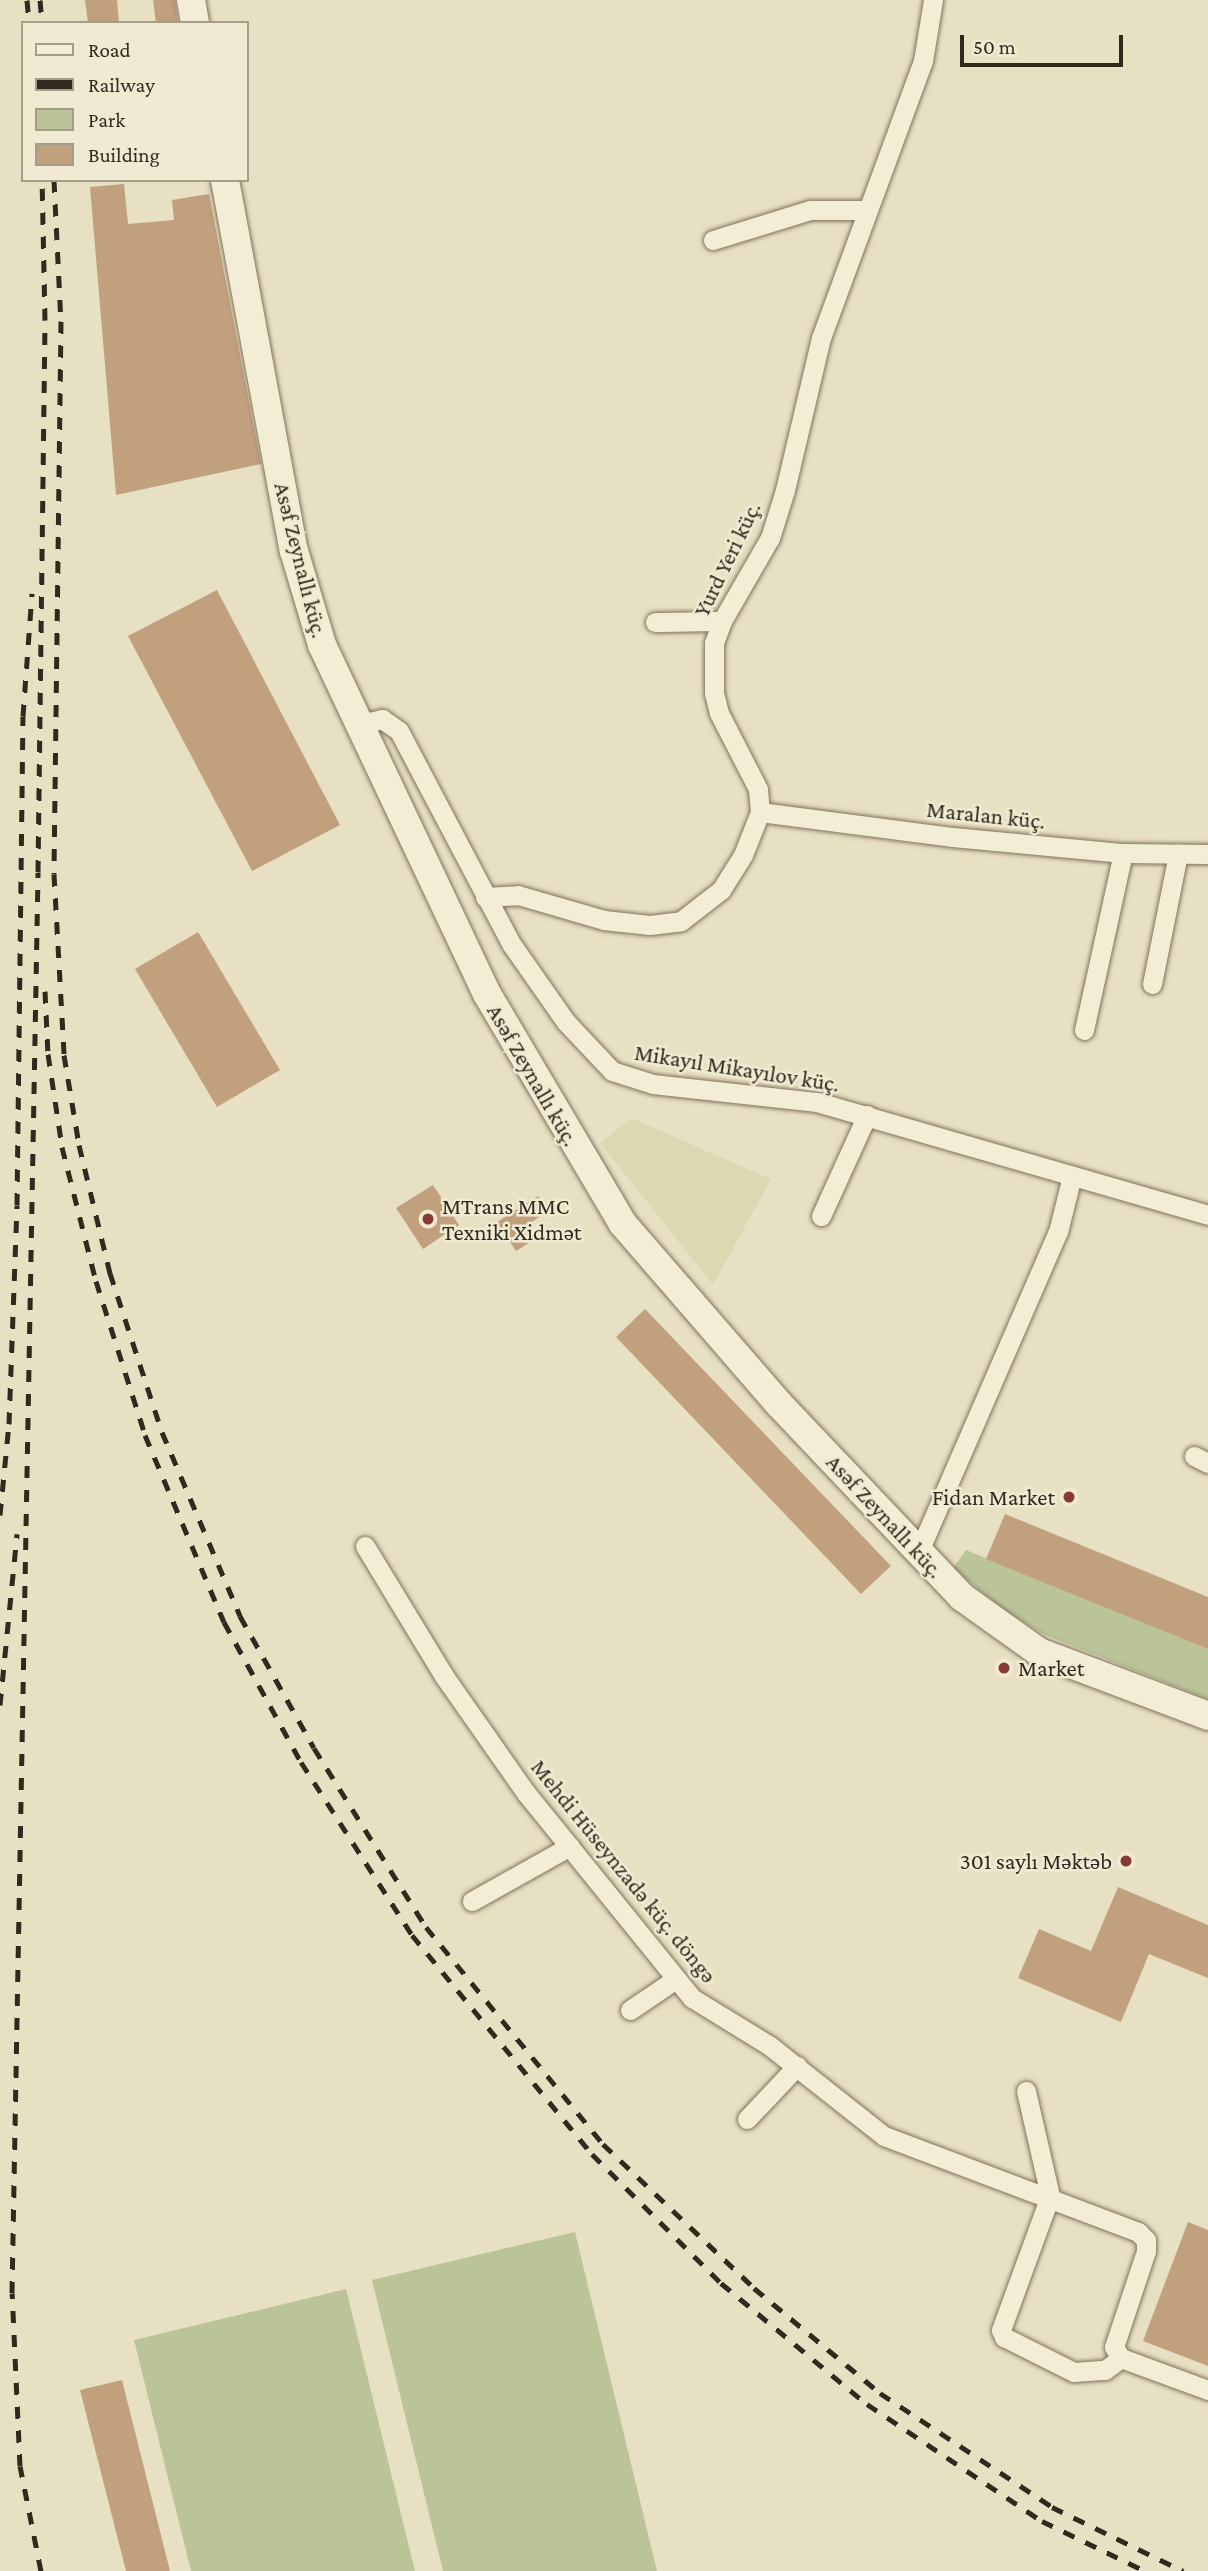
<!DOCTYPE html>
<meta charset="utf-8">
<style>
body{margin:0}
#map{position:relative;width:1208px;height:2571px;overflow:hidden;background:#e8e0c3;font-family:"Crimson Pro",serif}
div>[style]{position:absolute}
.farmland>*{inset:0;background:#dcd9b2}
.green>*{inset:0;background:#bbc499}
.building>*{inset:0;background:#c1a07e}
.roads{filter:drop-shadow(0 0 2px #80725c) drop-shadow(0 0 2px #80725c)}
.minor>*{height:19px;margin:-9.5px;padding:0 9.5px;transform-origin:9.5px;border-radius:9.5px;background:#f4edd5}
.secondary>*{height:28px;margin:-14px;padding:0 14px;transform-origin:14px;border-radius:14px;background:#f4edd5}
.rail>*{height:5px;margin-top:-2.5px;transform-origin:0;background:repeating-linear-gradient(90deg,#31291e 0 12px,transparent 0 24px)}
.dots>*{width:19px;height:19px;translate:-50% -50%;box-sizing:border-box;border:4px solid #f0ead2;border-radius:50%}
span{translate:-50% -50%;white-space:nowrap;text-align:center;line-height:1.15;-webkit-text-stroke:5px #f0ead2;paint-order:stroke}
.street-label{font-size:23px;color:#31291e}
.poi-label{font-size:23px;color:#31291e}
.left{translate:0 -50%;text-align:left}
.right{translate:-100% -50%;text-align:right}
.legend{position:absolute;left:21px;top:21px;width:228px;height:161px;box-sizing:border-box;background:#f0ead2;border:2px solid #a49d8a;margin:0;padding:9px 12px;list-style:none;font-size:21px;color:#31291e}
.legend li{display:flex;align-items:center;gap:14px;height:35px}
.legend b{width:35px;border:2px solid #a49d8a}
.scale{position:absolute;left:960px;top:35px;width:163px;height:32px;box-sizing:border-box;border:4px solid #31291e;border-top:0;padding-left:9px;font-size:21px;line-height:24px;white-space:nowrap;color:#31291e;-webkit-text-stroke:5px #f0ead2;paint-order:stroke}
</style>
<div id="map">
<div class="farmland">
<i style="clip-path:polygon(631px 1118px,771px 1179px,713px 1285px,600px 1143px)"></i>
</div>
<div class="green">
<i style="clip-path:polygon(966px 1550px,1208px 1649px,1208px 1699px,1045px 1635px,1004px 1610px,953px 1568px)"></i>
<i style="clip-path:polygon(575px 2232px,657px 2571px,443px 2571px,372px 2280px)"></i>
<i style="clip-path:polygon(346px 2289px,415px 2571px,191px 2571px,134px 2340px)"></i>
</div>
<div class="building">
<i style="clip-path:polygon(85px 0,117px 0,119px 23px,88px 23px)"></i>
<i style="clip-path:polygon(153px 0,175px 0,178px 23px,156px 23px)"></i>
<i style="clip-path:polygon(124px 184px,128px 224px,174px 220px,172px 200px,209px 194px,261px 464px,116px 495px,90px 187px)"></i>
<i style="clip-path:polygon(217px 590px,340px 825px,252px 871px,128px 636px)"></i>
<i style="clip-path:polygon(198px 932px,280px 1070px,217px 1107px,135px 969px)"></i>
<i style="clip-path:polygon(433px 1185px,459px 1225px,423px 1249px,396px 1208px)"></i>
<i style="clip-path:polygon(538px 1196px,548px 1211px,526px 1226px,535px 1239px,516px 1251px,497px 1222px)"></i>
<i style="clip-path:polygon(645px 1309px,891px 1566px,861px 1594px,616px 1337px)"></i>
<i style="clip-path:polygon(1005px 1514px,1208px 1597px,1208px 1649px,986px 1559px)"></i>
<i style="clip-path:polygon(1118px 1887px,1208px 1925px,1208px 1978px,1149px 1954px,1121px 2022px,1018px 1978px,1039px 1929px,1091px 1951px)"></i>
<i style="clip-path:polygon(1188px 2222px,1208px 2230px,1208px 2366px,1143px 2341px)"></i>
<i style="clip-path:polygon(122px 2380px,170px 2571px,126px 2571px,80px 2390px)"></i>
</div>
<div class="roads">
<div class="minor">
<i style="left:713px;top:240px;width:102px;rotate:-17.2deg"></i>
<i style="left:810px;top:210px;width:57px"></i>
<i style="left:655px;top:622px;width:67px;rotate:-0.9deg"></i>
<i style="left:356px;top:725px;width:27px;rotate:-13deg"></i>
<i style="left:382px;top:719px;width:21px;rotate:35deg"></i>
<i style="left:399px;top:731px;width:242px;rotate:62.2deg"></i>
<i style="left:512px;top:945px;width:94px;rotate:55deg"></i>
<i style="left:566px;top:1022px;width:67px;rotate:46.8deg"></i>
<i style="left:612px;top:1071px;width:43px;rotate:17.6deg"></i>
<i style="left:653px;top:1084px;width:165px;rotate:6.3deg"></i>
<i style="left:817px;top:1102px;width:407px;rotate:16.1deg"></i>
<i style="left:760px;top:812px;width:195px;rotate:7.4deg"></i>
<i style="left:953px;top:837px;width:171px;rotate:5.4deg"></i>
<i style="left:1123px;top:853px;width:85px;rotate:0.7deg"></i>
<i style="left:485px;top:897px;width:33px;rotate:-3deg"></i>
<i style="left:518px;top:895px;width:90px;rotate:16.2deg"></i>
<i style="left:604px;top:920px;width:46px;rotate:6.2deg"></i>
<i style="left:650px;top:925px;width:31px;rotate:-7deg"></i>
<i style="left:681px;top:921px;width:51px;rotate:-37.8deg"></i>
<i style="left:721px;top:890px;width:41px;rotate:-57.8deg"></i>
<i style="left:743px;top:855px;width:46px;rotate:-68.4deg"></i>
<i style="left:760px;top:812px;width:23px;rotate:-95deg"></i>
<i style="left:758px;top:789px;width:85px;rotate:-117.2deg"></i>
<i style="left:719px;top:713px;width:21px;rotate:-104deg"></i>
<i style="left:714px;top:693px;width:50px;rotate:-90deg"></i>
<i style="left:714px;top:643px;width:23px;rotate:-70deg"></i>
<i style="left:722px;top:621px;width:96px;rotate:-60deg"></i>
<i style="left:770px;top:538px;width:50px;rotate:-72.6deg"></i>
<i style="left:785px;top:490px;width:156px;rotate:-76.7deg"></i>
<i style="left:821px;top:338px;width:295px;rotate:-69.8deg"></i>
<i style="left:923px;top:61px;width:62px;rotate:-80.7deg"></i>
<i style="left:1152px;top:984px;width:133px;rotate:-78.7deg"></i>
<i style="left:1084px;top:1030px;width:181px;rotate:-77.6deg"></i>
<i style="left:821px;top:1216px;width:111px;rotate:-65.5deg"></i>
<i style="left:1194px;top:1456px;width:16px;rotate:27deg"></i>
<i style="left:365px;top:1546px;width:152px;rotate:58.7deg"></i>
<i style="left:444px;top:1676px;width:143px;rotate:55deg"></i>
<i style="left:526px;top:1793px;width:264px;rotate:51deg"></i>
<i style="left:692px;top:1998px;width:92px;rotate:31.6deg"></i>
<i style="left:770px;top:2046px;width:145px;rotate:38.3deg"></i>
<i style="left:884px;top:2136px;width:272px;rotate:20.7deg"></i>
<i style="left:1138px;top:2232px;width:11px;rotate:45deg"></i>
<i style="left:1146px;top:2240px;width:11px;rotate:90deg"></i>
<i style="left:1146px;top:2251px;width:101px;rotate:108.4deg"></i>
<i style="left:1114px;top:2347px;width:13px;rotate:58deg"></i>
<i style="left:1121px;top:2358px;width:93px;rotate:20.2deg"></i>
<i style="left:919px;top:1551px;width:348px;rotate:-66.5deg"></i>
<i style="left:1058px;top:1232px;width:58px;rotate:-76deg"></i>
<i style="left:472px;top:1901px;width:112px;rotate:-29.3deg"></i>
<i style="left:630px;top:2010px;width:55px;rotate:-34deg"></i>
<i style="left:1026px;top:2091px;width:108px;rotate:77.1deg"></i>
<i style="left:1050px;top:2196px;width:143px;rotate:110.1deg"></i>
<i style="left:1001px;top:2330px;width:8px;rotate:67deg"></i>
<i style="left:1004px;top:2337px;width:78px;rotate:26.6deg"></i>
<i style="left:1074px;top:2372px;width:31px;rotate:-4deg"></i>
<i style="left:1105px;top:2370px;width:20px;rotate:-37deg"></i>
<i style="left:747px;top:2119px;width:73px;rotate:-46.7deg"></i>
</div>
<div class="secondary">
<i style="left:191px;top:0;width:23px;rotate:80deg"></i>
<i style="left:225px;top:180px;width:377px;rotate:79.5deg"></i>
<i style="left:294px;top:551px;width:98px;rotate:73.4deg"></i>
<i style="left:322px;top:645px;width:386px;rotate:64.7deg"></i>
<i style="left:487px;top:994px;width:267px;rotate:59.4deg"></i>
<i style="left:623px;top:1224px;width:237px;rotate:49.1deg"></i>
<i style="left:778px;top:1403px;width:267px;rotate:46.5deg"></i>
<i style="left:962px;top:1597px;width:95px;rotate:35.5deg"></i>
<i style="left:1039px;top:1652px;width:181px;rotate:20.7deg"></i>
</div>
</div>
<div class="rail">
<i style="left:27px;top:0;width:23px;rotate:85deg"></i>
<i style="left:40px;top:0;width:23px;rotate:85deg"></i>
<i style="left:54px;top:180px;width:141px;rotate:87.2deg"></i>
<i style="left:61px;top:321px;width:553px;rotate:90.73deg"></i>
<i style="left:54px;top:874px;width:181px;rotate:86.8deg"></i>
<i style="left:64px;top:1055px;width:91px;rotate:80.5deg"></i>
<i style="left:79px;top:1145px;width:132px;rotate:76.4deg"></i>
<i style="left:110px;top:1273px;width:167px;rotate:71.9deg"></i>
<i style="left:162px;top:1432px;width:200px;rotate:67deg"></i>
<i style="left:240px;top:1616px;width:151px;rotate:60.7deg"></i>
<i style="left:314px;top:1748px;width:211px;rotate:58deg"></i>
<i style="left:426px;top:1927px;width:280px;rotate:50.8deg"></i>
<i style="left:603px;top:2144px;width:209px;rotate:43.6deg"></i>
<i style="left:754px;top:2288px;width:164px;rotate:39.8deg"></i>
<i style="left:880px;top:2393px;width:206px;rotate:33.5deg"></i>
<i style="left:1052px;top:2507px;width:146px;rotate:26deg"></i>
<i style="left:45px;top:991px;width:63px;rotate:87.3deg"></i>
<i style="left:48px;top:1054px;width:94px;rotate:81.4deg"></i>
<i style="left:62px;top:1147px;width:138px;rotate:75.8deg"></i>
<i style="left:96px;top:1281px;width:162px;rotate:72.3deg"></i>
<i style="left:145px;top:1435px;width:203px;rotate:67.1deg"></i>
<i style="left:224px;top:1622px;width:160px;rotate:61.2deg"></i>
<i style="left:301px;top:1762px;width:206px;rotate:57.3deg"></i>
<i style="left:412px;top:1935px;width:283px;rotate:50.6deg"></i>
<i style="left:592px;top:2154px;width:182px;rotate:45deg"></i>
<i style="left:721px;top:2283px;width:190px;rotate:39.7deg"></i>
<i style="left:867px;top:2404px;width:211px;rotate:33.8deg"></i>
<i style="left:1042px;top:2521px;width:114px;rotate:25.9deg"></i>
<i style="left:0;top:1515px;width:91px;rotate:-84.4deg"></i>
<i style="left:9px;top:1424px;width:219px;rotate:-87.9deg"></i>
<i style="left:17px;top:1205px;width:489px;rotate:-89.3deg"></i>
<i style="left:23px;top:716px;width:123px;rotate:-85.8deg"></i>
<i style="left:0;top:1705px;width:172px;rotate:-84.3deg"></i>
<i style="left:41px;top:2571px;width:107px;rotate:-101.3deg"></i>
<i style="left:20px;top:2466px;width:173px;rotate:-92.6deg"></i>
<i style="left:12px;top:2293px;width:1421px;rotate:-88.95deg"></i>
<i style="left:38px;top:872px;width:552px;rotate:-89.27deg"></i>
<i style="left:45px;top:320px;width:140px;rotate:-91.2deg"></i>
</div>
<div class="dots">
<i style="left:428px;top:1219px;background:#873b34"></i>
<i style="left:1069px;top:1497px;background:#873b34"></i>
<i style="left:1004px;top:1668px;background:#873b34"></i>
<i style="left:1126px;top:1861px;background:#873b34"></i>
</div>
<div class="street-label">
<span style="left:727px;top:559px;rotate:-64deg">Yurd Yeri küç.</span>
<span style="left:301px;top:560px;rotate:76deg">Asəf Zeynallı küç.</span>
<span style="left:986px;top:815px;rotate:6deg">Maralan küç.</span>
<span style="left:737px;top:1068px;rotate:9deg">Mikayıl Mikayılov küç.</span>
<span style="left:533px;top:1075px;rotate:60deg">Asəf Zeynallı küç.</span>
<span style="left:885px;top:1516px;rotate:47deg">Asəf Zeynallı küç.</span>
<span style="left:624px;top:1871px;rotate:51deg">Mehdi Hüseynzadə küç. döngə</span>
</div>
<div class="poi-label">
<span class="left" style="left:442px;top:1219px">MTrans MMC<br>Texniki Xidmət</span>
<span class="right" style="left:1055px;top:1497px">Fidan Market</span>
<span class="left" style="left:1018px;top:1668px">Market</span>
<span class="right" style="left:1112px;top:1861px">301 saylı Məktəb</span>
</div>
<ul class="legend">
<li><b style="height:9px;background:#f4edd5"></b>Road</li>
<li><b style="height:9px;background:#31291e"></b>Railway</li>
<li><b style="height:19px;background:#bbc499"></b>Park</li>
<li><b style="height:19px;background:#c1a07e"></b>Building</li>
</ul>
<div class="scale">50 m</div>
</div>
